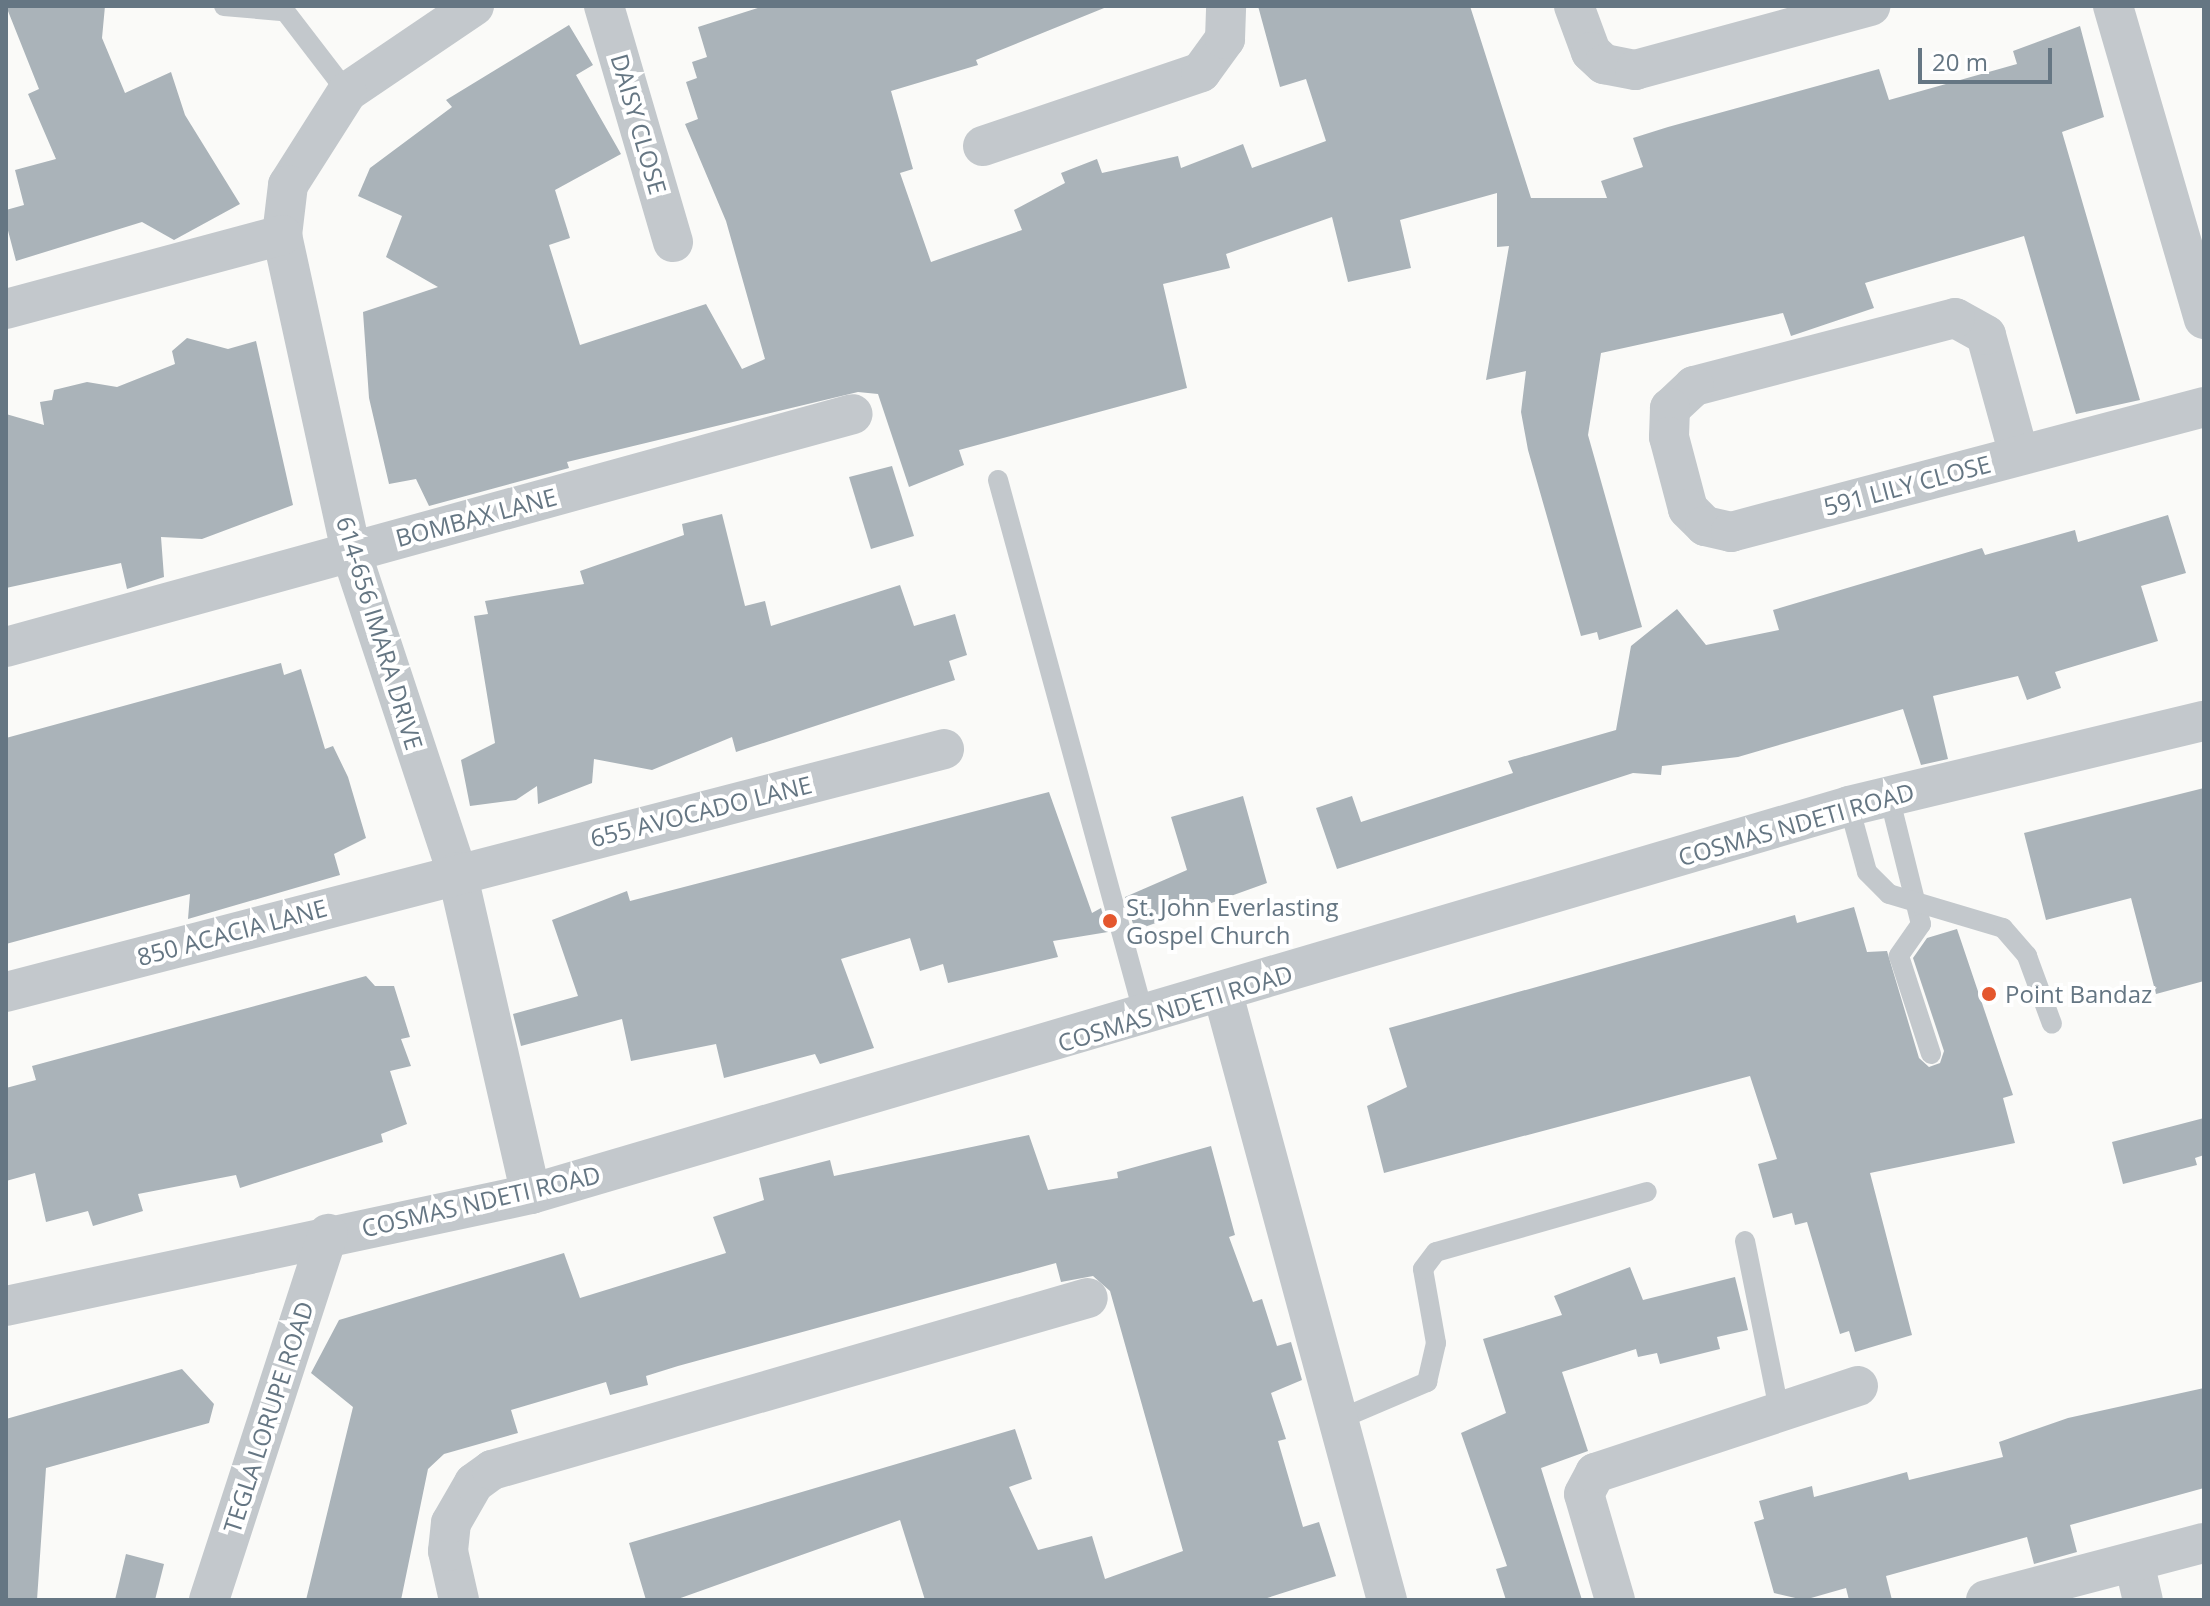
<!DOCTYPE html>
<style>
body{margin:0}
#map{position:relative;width:2210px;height:1606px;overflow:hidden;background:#fafaf8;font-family:"Open Sans",sans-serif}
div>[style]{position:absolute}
.building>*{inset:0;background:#aab3b9}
.lane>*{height:20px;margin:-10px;padding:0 10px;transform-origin:10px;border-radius:10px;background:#c3c8cc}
.street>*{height:40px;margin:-20px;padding:0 20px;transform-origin:20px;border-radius:20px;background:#c3c8cc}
.dots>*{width:22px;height:22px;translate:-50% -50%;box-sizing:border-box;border:4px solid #fff;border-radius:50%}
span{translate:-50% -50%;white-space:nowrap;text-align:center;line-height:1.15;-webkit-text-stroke:8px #fff;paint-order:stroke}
.street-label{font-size:24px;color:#657683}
.poi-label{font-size:24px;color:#657683}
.left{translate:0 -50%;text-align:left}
.frame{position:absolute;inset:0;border:8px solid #657683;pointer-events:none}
.scale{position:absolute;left:1918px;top:48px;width:134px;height:36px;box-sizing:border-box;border:4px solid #657683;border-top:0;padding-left:10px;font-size:24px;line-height:28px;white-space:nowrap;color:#657683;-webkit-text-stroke:6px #fff;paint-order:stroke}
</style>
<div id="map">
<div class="building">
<i style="clip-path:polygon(6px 6px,105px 6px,102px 38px,125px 93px,171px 72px,185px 115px,240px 204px,174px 240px,142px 222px,16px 261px,6px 223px,6px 210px,24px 205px,15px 170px,56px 159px,28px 94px,39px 89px)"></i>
<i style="clip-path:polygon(764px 6px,1109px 6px,976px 60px,978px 65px,891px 91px,913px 169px,900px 173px,931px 262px,1022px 230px,1014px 210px,1065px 183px,1061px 173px,1097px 159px,1102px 173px,1178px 156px,1181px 168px,1243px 144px,1252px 168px,1326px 141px,1306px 79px,1280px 87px,1258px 6px,1470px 6px,1531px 198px,1607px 198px,1601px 181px,1643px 167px,1633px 138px,1668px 127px,1879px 69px,1889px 100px,2017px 64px,2013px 51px,2080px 26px,2104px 117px,2062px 132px,2140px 400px,2076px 414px,2024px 236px,1865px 283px,1874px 308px,1791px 336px,1783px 313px,1601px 353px,1588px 435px,1642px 627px,1599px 640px,1597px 632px,1581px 636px,1528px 450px,1521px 412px,1526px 371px,1486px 380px,1509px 246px,1497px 247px,1497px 193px,1400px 220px,1411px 268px,1348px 282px,1332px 217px,1226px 254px,1230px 268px,1163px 284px,1187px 388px,959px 450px,964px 465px,909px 487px,878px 394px,858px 392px,567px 462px,569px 468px,429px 506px,416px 479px,389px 484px,369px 398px,363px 312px,438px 287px,386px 257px,402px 216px,358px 196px,370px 168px,452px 107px,446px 100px,569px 25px,593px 65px,576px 75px,621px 154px,555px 190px,570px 238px,549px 245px,580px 345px,706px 304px,742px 369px,765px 359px,726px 221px,685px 124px,698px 119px,686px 82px,697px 78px,692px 62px,707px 57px,698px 27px)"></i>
<i style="clip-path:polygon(187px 338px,228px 349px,256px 341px,293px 505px,202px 539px,161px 537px,164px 577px,127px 589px,121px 563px,6px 588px,6px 414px,44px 425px,40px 402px,52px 400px,54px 390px,87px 382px,117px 387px,175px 364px,172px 351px)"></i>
<i style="clip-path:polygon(892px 466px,914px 536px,871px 549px,849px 477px)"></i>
<i style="clip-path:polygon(722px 514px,745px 606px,765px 601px,771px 626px,900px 585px,914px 626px,955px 614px,967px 655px,949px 661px,955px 680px,736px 752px,732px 737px,652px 770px,594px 759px,592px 783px,538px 804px,537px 786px,516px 800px,470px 806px,461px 760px,495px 743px,474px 616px,488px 614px,485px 601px,584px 584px,580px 571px,684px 535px,682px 524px)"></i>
<i style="clip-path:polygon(2168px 515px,2186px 573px,2141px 586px,2158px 641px,2055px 672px,2061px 688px,2027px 700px,2018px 676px,1933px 696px,1948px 759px,1921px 765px,1903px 709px,1738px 757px,1662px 766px,1661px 775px,1633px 773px,1337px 869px,1316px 808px,1352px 796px,1361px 822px,1513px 773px,1508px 761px,1616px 730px,1631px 646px,1677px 609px,1706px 645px,1779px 630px,1773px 610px,1982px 548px,1985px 555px,2075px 530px,2078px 542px)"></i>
<i style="clip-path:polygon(281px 663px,284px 675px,301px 669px,325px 749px,333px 746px,348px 777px,366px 838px,334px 854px,340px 875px,188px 919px,190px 894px,6px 944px,6px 738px)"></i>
<i style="clip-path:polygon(2204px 788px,2204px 981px,2156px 994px,2131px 898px,2046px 920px,2024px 833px)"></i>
<i style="clip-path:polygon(1049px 792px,1092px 913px,1101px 908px,1108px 932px,1053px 941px,1058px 957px,948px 983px,943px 964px,920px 971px,910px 938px,841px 959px,874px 1048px,820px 1064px,815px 1054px,724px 1078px,716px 1044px,631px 1061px,622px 1019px,521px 1046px,513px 1014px,578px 996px,552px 920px,627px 891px,630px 901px)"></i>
<i style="clip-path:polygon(1243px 796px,1267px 883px,1139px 929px,1133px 924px,1125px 897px,1187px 870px,1171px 817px)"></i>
<i style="clip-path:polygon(1854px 907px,1867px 952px,1887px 951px,1919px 1058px,1929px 1067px,1940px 1063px,1944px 1051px,1913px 958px,1927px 938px,1957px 929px,2013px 1095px,2003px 1098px,2015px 1143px,1870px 1173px,1912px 1335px,1855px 1352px,1849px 1331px,1840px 1334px,1807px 1222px,1795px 1225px,1792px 1213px,1773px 1218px,1758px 1164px,1777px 1159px,1750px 1076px,1384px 1173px,1367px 1106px,1407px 1087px,1389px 1028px,1795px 915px,1797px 923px)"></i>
<i style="clip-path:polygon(366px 976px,375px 986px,394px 986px,410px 1037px,401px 1039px,411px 1066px,390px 1071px,407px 1124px,381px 1134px,383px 1142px,240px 1188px,236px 1175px,138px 1194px,143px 1211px,93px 1226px,88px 1211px,46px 1222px,35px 1173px,6px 1181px,6px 1088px,36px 1080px,32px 1066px)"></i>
<i style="clip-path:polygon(2204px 1118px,2204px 1155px,2195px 1158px,2197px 1165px,2123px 1184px,2112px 1142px)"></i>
<i style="clip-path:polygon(1029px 1135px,1048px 1190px,1118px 1178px,1117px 1172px,1211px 1146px,1235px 1235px,1229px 1237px,1253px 1302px,1262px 1299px,1277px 1346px,1291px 1342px,1302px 1380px,1271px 1393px,1286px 1439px,1278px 1441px,1303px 1527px,1319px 1522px,1336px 1576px,1261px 1600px,925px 1600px,900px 1520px,675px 1600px,646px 1600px,629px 1543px,1015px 1429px,1032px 1479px,1009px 1487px,1038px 1550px,1092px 1536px,1105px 1579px,1183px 1551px,1110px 1291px,1093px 1276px,1061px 1282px,1056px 1263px,678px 1366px,646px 1376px,648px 1385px,610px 1395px,606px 1382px,511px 1410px,518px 1433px,444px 1454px,428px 1469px,401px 1600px,306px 1600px,353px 1407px,311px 1373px,339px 1320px,564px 1253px,580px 1298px,726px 1253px,713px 1217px,764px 1200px,759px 1178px,830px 1160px,834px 1176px)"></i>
<i style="clip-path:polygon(1630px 1267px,1643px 1300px,1735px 1277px,1748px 1330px,1717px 1337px,1720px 1349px,1660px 1364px,1657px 1353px,1638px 1357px,1636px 1349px,1562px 1372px,1588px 1451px,1541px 1468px,1582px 1600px,1506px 1600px,1496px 1569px,1507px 1566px,1461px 1433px,1506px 1413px,1483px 1339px,1562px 1315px,1554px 1296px)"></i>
<i style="clip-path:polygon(182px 1369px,214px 1404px,209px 1423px,46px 1468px,37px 1600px,6px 1600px,6px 1419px)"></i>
<i style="clip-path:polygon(2204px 1388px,2204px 1488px,2070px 1525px,2077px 1552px,2034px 1564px,2027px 1537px,1886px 1576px,1892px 1600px,1849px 1600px,1846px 1588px,1804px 1600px,1774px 1593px,1754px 1522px,1764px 1519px,1759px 1501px,1812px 1486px,1814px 1497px,1907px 1472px,1909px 1480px,2003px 1457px,1999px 1442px,2068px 1418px)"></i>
<i style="clip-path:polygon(126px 1554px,164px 1564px,155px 1600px,115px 1600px)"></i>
</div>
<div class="lane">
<i style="left:224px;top:6px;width:57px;rotate:5deg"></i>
<i style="left:281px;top:6px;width:108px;rotate:52.5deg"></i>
<i style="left:998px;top:480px;width:559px;rotate:74.74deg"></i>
<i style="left:1889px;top:796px;width:132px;rotate:76deg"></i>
<i style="left:1921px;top:924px;width:39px;rotate:125deg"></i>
<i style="left:1899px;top:956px;width:103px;rotate:71.9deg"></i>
<i style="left:1849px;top:806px;width:68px;rotate:74.7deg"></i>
<i style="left:1867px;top:872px;width:31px;rotate:45deg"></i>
<i style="left:1889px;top:894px;width:119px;rotate:16.6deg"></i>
<i style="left:2003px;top:928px;width:37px;rotate:49deg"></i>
<i style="left:2027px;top:956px;width:72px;rotate:69.8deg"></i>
<i style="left:1745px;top:1241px;width:171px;rotate:78.6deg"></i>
<i style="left:1340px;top:1419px;width:95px;rotate:-23deg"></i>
<i style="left:1427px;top:1382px;width:40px;rotate:-77deg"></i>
<i style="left:1436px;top:1343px;width:75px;rotate:-100deg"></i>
<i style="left:1423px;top:1269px;width:21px;rotate:-53deg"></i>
<i style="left:1436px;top:1252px;width:219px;rotate:-15.9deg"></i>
</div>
<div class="street">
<i style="left:474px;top:6px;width:153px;rotate:145.9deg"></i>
<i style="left:347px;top:92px;width:110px;rotate:122.4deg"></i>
<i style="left:288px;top:185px;width:50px;rotate:96.8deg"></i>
<i style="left:282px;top:235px;width:324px;rotate:77.7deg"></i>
<i style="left:351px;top:552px;width:337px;rotate:71.7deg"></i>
<i style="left:457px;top:872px;width:330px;rotate:77.1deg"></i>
<i style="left:604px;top:6px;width:246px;rotate:73.7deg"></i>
<i style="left:1574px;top:6px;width:49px;rotate:69.7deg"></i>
<i style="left:1591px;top:52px;width:18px;rotate:43deg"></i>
<i style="left:1604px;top:64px;width:32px;rotate:11deg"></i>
<i style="left:1635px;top:70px;width:244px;rotate:-15.2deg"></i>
<i style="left:2113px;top:6px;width:326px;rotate:73.8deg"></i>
<i style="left:983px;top:146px;width:230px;rotate:-18.7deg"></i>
<i style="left:1201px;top:72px;width:41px;rotate:-54deg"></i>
<i style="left:1225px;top:39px;width:33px;rotate:-88deg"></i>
<i style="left:6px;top:309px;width:286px;rotate:-15deg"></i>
<i style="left:2019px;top:455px;width:124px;rotate:-105.4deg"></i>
<i style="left:1986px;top:335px;width:35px;rotate:-151deg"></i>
<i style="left:1955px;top:318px;width:270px;rotate:165.4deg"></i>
<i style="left:1694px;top:386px;width:33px;rotate:137deg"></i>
<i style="left:1670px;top:408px;width:29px;rotate:92deg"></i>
<i style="left:1669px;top:437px;width:74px;rotate:75.2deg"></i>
<i style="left:1688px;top:509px;width:24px;rotate:45deg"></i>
<i style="left:1705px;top:526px;width:27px;rotate:13deg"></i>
<i style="left:1731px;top:532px;width:489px;rotate:-14.8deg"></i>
<i style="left:6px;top:647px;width:878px;rotate:-15.38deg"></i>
<i style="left:6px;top:992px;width:969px;rotate:-14.52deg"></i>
<i style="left:1223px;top:994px;width:628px;rotate:74.86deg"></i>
<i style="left:6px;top:1306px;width:537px;rotate:-12.04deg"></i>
<i style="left:531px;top:1194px;width:1374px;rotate:-16.4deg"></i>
<i style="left:1849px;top:806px;width:365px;rotate:-13.5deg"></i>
<i style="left:2134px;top:1562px;width:39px;rotate:77deg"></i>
<i style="left:209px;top:1600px;width:385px;rotate:-72deg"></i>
<i style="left:459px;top:1600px;width:50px;rotate:-102.7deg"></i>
<i style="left:448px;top:1551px;width:28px;rotate:-84deg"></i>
<i style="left:451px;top:1523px;width:46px;rotate:-60.1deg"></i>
<i style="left:474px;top:1483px;width:22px;rotate:-36deg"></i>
<i style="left:492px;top:1470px;width:620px;rotate:-16.1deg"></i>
<i style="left:1615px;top:1600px;width:110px;rotate:-106.3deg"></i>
<i style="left:1584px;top:1494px;width:24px;rotate:-62deg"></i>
<i style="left:1595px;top:1473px;width:277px;rotate:-18.3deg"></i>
<i style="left:1986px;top:1600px;width:225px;rotate:-14.7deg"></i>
</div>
<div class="dots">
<i style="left:1110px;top:921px;background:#e4572e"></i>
<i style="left:1989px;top:994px;background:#e4572e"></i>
</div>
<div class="street-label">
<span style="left:639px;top:124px;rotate:74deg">DAISY CLOSE</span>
<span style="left:1907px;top:485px;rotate:-15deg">591 LILY CLOSE</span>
<span style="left:476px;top:517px;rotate:-15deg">BOMBAX LANE</span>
<span style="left:380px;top:633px;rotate:73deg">614-656 IMARA DRIVE</span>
<span style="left:701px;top:811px;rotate:-14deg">655 AVOCADO LANE</span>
<span style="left:1796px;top:824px;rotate:-16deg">COSMAS NDETI ROAD</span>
<span style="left:232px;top:932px;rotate:-15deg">850 ACACIA LANE</span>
<span style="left:1175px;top:1008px;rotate:-17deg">COSMAS NDETI ROAD</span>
<span style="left:481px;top:1201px;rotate:-13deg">COSMAS NDETI ROAD</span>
<span style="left:268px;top:1417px;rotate:-72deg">TEGLA LORUPE ROAD</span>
</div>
<div class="poi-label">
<span class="left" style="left:1126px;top:921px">St. John Everlasting<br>Gospel Church</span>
<span class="left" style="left:2005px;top:994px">Point Bandaz</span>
</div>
<div class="frame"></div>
<div class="scale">20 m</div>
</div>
